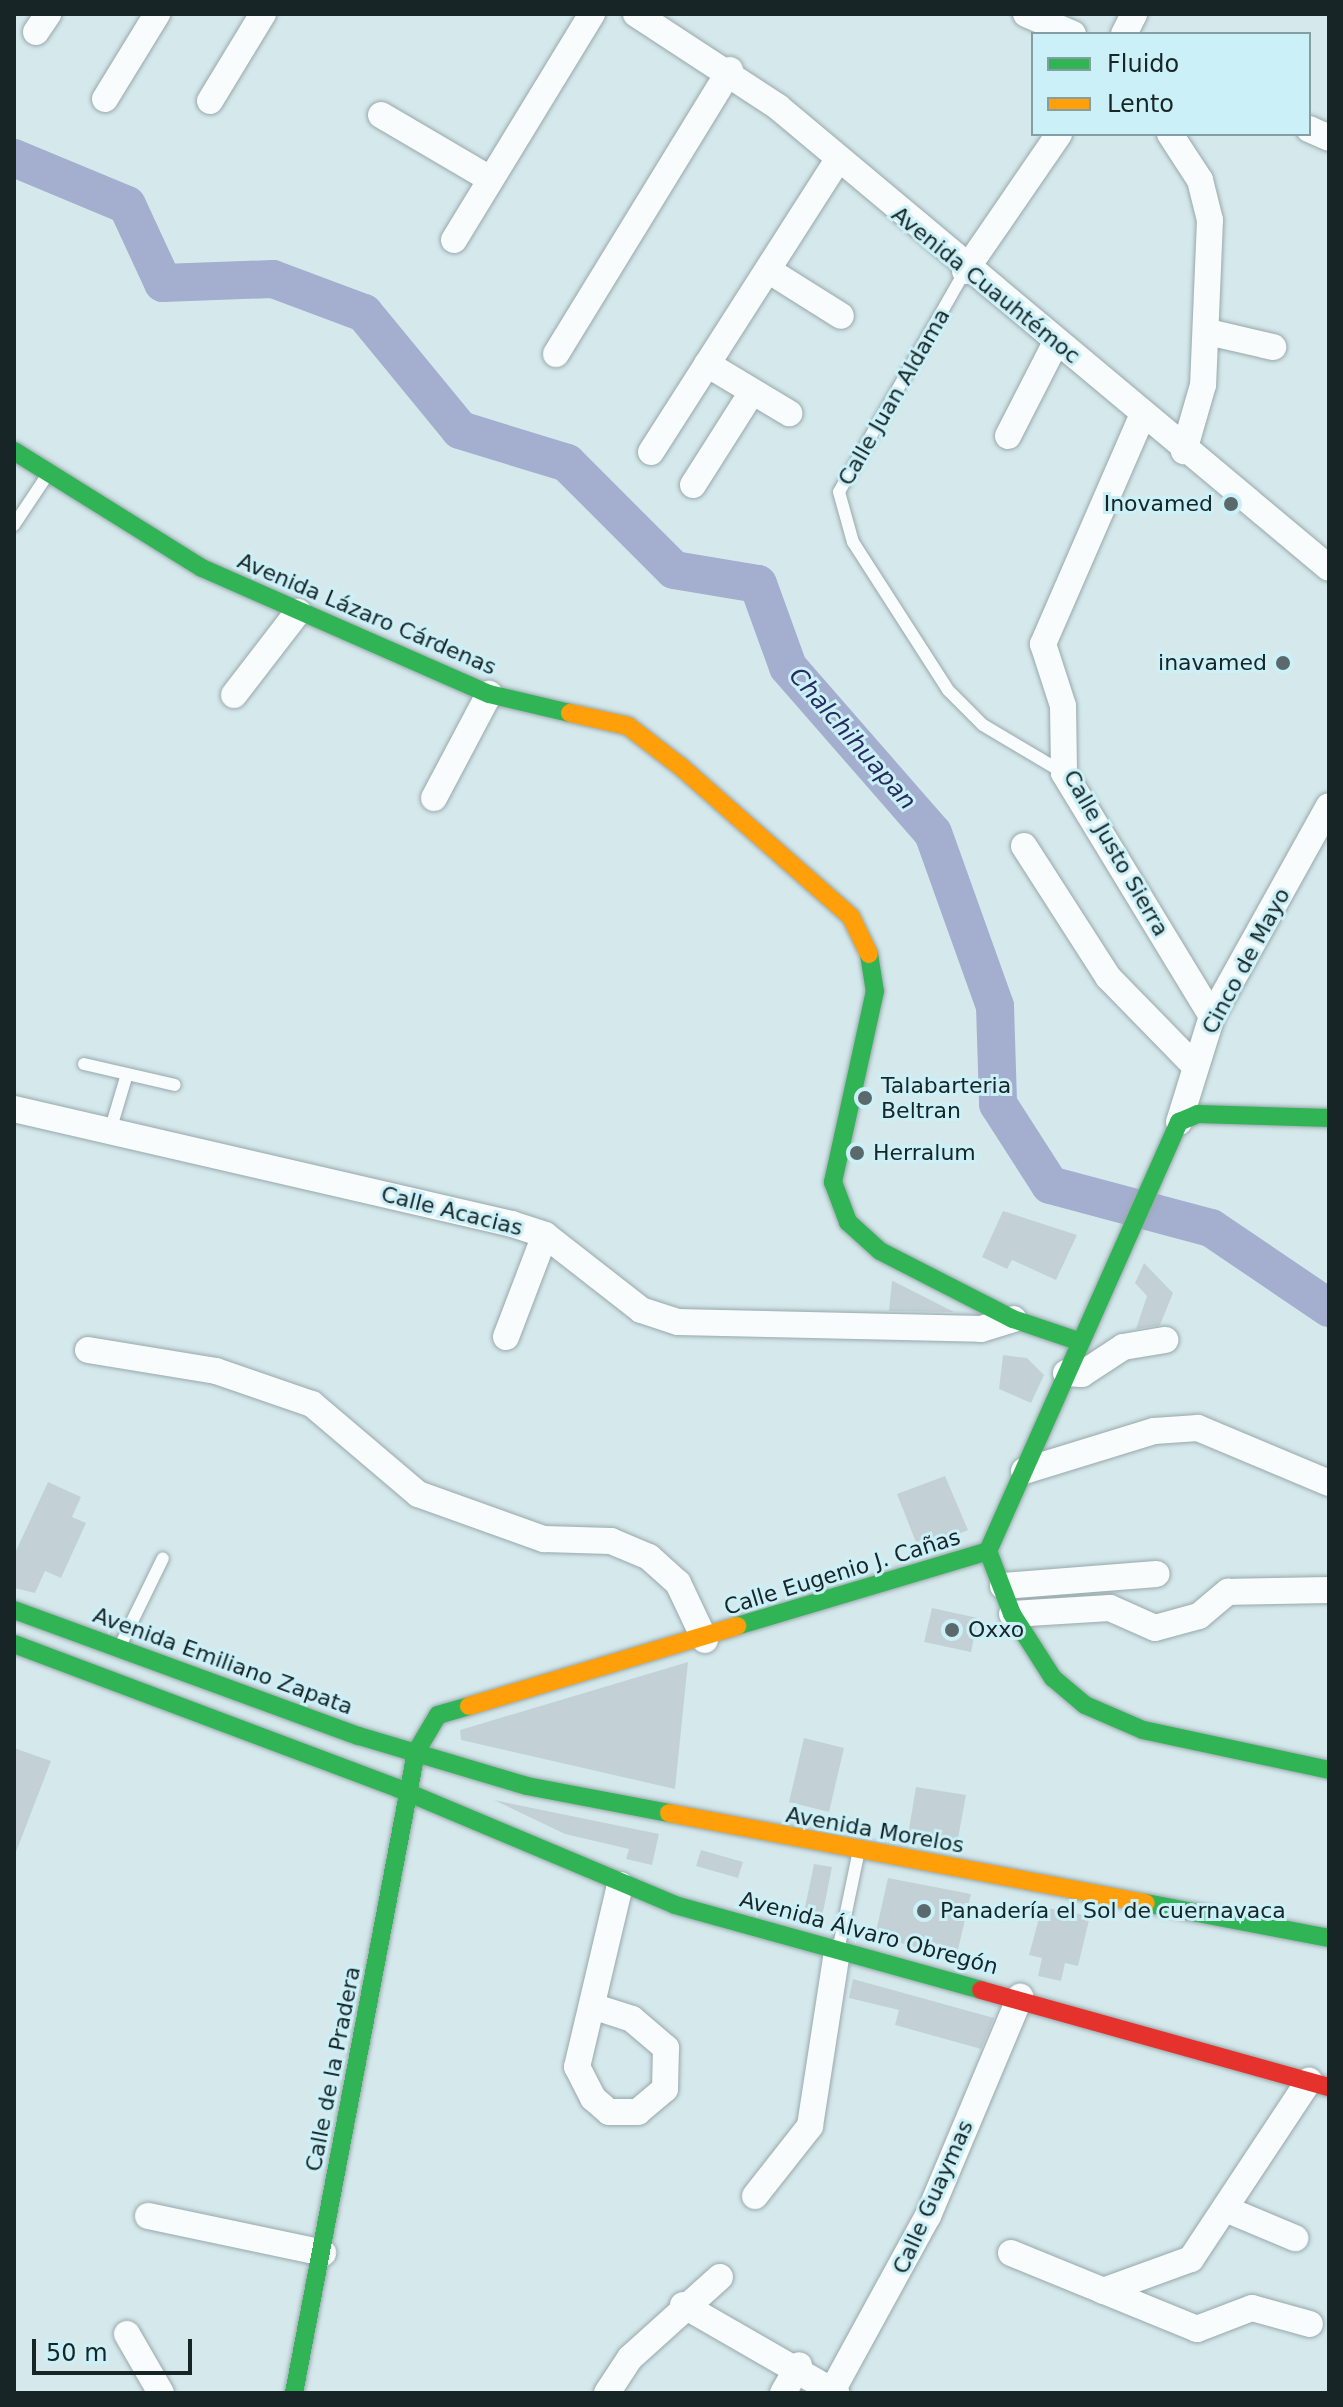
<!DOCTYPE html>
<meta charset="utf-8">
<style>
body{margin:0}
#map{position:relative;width:1343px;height:2407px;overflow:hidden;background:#d5e9ed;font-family:"DejaVu Sans",sans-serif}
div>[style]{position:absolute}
.river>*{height:38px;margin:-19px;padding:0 19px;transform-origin:19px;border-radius:19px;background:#a4aece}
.building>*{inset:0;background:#c3d1d7}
.roads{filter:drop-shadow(0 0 2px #98a8ab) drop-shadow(0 0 2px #98a8ab)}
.lane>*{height:12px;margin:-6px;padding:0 6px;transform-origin:6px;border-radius:6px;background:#f9fcfc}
.street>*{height:26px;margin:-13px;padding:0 13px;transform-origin:13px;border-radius:13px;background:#f9fcfc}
.fast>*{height:18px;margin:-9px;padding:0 9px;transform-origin:9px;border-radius:9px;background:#30b455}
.slow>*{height:18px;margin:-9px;padding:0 9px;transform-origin:9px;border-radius:9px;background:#ff9f0a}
.jam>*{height:18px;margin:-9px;padding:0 9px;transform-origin:9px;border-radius:9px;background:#e5322d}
.dots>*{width:22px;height:22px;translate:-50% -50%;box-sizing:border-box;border:4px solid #cbf0f7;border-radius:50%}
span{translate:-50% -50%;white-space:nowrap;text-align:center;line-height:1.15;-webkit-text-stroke:6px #cbf0f7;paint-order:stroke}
.street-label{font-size:22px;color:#172527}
.poi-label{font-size:22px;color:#172527}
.right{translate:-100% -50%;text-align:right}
.left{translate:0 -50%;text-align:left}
.water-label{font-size:24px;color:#282b60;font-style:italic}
.frame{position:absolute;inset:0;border:16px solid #172527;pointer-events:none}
.legend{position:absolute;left:1031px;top:32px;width:280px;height:104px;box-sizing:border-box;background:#cbf0f7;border:2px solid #839fa4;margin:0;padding:10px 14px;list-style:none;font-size:24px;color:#172527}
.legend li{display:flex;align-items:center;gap:16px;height:40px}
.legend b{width:40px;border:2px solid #839fa4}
.scale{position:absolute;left:32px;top:2339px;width:160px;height:36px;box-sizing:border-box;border:4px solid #172527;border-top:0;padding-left:10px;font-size:24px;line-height:28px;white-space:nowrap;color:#172527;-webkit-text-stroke:6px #cbf0f7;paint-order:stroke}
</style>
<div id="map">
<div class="river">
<i style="left:14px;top:158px;width:122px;rotate:22.6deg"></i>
<i style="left:127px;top:205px;width:86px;rotate:65.2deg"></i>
<i style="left:163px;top:283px;width:110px;rotate:-2.1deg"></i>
<i style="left:273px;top:279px;width:97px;rotate:20.5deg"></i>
<i style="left:364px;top:313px;width:151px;rotate:50.6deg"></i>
<i style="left:460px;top:430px;width:112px;rotate:17.1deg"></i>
<i style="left:567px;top:463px;width:151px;rotate:45deg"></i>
<i style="left:674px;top:570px;width:85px;rotate:9.5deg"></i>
<i style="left:758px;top:584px;width:88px;rotate:70.1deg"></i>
<i style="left:788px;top:667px;width:220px;rotate:48.9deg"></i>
<i style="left:933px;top:833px;width:184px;rotate:70.3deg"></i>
<i style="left:995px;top:1006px;width:98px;rotate:88.2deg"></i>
<i style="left:998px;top:1104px;width:96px;rotate:57.3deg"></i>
<i style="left:1050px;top:1185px;width:167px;rotate:15deg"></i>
<i style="left:1211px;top:1228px;width:143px;rotate:34.1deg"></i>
</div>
<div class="building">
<i style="clip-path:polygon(1003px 1211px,1077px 1235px,1056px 1280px,1012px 1260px,1007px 1269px,982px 1257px)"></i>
<i style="clip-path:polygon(1144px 1263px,1173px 1293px,1160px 1325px,1136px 1329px,1147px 1296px,1135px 1283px)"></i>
<i style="clip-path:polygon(892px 1281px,893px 1281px,954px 1312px,889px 1311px)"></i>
<i style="clip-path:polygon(1003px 1355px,1027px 1358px,1044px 1375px,1031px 1403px,999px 1389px)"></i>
<i style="clip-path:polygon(945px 1476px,968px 1530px,919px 1550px,897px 1494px)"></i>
<i style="clip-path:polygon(48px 1482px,81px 1497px,72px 1517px,86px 1523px,61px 1578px,45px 1571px,35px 1593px,14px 1588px,14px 1555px)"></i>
<i style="clip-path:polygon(932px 1608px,978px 1618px,971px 1652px,924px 1642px)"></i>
<i style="clip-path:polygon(688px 1662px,675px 1789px,461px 1740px,460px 1730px)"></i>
<i style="clip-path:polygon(804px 1738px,844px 1748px,829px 1812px,789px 1802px)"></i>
<i style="clip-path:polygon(14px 1748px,51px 1761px,16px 1852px,14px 1851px)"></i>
<i style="clip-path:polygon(916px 1787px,966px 1795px,957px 1844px,908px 1835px)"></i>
<i style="clip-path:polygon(494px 1800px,659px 1834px,652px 1865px,626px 1859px,629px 1849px,565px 1834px)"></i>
<i style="clip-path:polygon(701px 1850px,743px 1862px,738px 1878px,696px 1866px)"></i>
<i style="clip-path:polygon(814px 1864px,832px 1867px,821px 1922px,803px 1917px)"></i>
<i style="clip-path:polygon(888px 1878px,971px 1894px,956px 1958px,875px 1936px)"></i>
<i style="clip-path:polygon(1042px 1907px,1090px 1916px,1078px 1966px,1065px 1963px,1061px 1981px,1038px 1976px,1042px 1958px,1029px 1955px)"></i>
<i style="clip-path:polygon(853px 1979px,994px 2018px,981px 2049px,895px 2025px,899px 2010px,849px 1998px)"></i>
</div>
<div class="roads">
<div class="lane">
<i style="left:965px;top:271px;width:254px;rotate:119.7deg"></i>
<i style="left:839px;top:492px;width:52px;rotate:74.4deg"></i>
<i style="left:853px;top:542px;width:176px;rotate:57.3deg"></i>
<i style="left:948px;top:690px;width:49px;rotate:45deg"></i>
<i style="left:983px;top:725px;width:94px;rotate:30.7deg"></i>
<i style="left:14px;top:525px;width:61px;rotate:-56.3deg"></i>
<i style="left:84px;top:1064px;width:93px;rotate:13deg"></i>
<i style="left:110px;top:1131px;width:59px;rotate:-73.4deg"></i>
<i style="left:122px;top:1642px;width:93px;rotate:-64deg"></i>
<i style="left:839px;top:1946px;width:93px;rotate:-78.2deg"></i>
</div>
<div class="street">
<i style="left:636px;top:14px;width:170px;rotate:33.2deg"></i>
<i style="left:778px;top:107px;width:718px;rotate:39.92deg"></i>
<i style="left:1026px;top:14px;width:51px;rotate:23.1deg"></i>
<i style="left:36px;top:32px;width:22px;rotate:-56deg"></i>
<i style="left:1124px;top:34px;width:22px;rotate:-63deg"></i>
<i style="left:105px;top:99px;width:100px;rotate:-58.5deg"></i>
<i style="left:210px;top:101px;width:102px;rotate:-58.7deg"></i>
<i style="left:381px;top:115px;width:126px;rotate:30.4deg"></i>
<i style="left:1309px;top:129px;width:22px;rotate:24deg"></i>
<i style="left:1170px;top:134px;width:55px;rotate:56.9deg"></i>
<i style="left:1200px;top:180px;width:41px;rotate:76deg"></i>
<i style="left:1210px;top:220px;width:165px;rotate:92.4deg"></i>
<i style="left:1203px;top:385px;width:69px;rotate:106.1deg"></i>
<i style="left:454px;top:240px;width:265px;rotate:-58.6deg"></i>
<i style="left:768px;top:270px;width:86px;rotate:32.2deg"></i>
<i style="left:965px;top:271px;width:166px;rotate:-55.5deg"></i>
<i style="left:1208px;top:332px;width:67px;rotate:13deg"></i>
<i style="left:556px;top:354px;width:333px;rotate:-58.5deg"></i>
<i style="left:707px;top:364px;width:96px;rotate:30.9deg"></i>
<i style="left:1143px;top:414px;width:251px;rotate:113.5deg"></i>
<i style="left:1043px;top:644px;width:65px;rotate:72.1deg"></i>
<i style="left:1063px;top:706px;width:67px;rotate:89.1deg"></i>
<i style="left:1064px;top:773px;width:285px;rotate:58.7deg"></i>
<i style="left:1008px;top:436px;width:106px;rotate:-62.9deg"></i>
<i style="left:651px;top:452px;width:345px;rotate:-57.4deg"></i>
<i style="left:693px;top:485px;width:110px;rotate:-57.6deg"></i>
<i style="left:234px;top:695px;width:105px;rotate:-52.4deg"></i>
<i style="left:434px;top:798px;width:118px;rotate:-62.1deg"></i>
<i style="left:1024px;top:846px;width:156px;rotate:57.3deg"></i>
<i style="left:1108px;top:977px;width:123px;rotate:45.7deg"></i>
<i style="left:14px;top:1109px;width:511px;rotate:13deg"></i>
<i style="left:512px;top:1224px;width:35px;rotate:18deg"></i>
<i style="left:545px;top:1235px;width:122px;rotate:38deg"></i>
<i style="left:641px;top:1310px;width:39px;rotate:18deg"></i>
<i style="left:678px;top:1322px;width:303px;rotate:1.3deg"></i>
<i style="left:981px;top:1329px;width:34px;rotate:-17deg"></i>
<i style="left:1179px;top:1122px;width:111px;rotate:-72.7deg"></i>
<i style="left:1212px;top:1016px;width:240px;rotate:-60.9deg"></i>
<i style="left:506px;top:1337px;width:109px;rotate:-69.1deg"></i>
<i style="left:88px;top:1350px;width:130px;rotate:9.3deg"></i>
<i style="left:216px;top:1371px;width:102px;rotate:19deg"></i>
<i style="left:312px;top:1404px;width:139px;rotate:40.3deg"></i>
<i style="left:418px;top:1494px;width:134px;rotate:19.7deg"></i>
<i style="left:544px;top:1539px;width:67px;rotate:1.7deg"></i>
<i style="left:611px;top:1541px;width:41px;rotate:22.8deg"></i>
<i style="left:649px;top:1557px;width:39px;rotate:42deg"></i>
<i style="left:678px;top:1583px;width:63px;rotate:64.7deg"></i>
<i style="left:1066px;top:1373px;width:16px;rotate:4deg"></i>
<i style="left:1082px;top:1374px;width:49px;rotate:-33.4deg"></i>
<i style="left:1123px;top:1347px;width:43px;rotate:-9.5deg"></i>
<i style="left:1024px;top:1471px;width:136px;rotate:-17.1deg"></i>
<i style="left:1154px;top:1431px;width:44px;rotate:-3.9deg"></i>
<i style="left:1198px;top:1428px;width:142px;rotate:22.8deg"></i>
<i style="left:1003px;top:1586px;width:154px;rotate:-4.5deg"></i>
<i style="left:1012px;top:1614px;width:98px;rotate:-3.5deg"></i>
<i style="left:1110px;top:1608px;width:49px;rotate:24deg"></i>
<i style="left:1155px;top:1628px;width:46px;rotate:-15.3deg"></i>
<i style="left:1199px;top:1616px;width:38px;rotate:-40deg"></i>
<i style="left:1228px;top:1592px;width:101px;rotate:-1.1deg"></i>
<i style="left:592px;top:2006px;width:42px;rotate:18deg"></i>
<i style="left:632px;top:2019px;width:45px;rotate:40.5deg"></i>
<i style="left:666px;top:2048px;width:41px;rotate:91.4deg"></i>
<i style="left:665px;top:2089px;width:35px;rotate:140deg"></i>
<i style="left:638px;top:2112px;width:29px;rotate:180deg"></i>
<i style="left:609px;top:2112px;width:21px;rotate:-139deg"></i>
<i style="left:593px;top:2098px;width:35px;rotate:-117deg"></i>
<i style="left:577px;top:2067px;width:187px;rotate:-76.7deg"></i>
<i style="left:755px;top:2196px;width:89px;rotate:-51.8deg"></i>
<i style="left:810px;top:2126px;width:176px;rotate:-81.2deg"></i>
<i style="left:1228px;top:2210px;width:73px;rotate:22.7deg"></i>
<i style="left:148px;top:2216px;width:179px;rotate:11.9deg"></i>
<i style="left:1011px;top:2253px;width:201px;rotate:22.2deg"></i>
<i style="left:1197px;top:2329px;width:59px;rotate:-20.9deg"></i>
<i style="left:1252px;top:2308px;width:60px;rotate:15.4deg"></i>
<i style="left:1103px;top:2291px;width:94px;rotate:-20deg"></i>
<i style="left:1191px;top:2259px;width:214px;rotate:-56.5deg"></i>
<i style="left:683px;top:2305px;width:177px;rotate:29.9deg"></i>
<i style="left:127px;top:2334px;width:68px;rotate:60deg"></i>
<i style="left:832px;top:2391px;width:200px;rotate:-61.3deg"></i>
<i style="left:928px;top:2216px;width:238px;rotate:-67.2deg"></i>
<i style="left:607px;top:2393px;width:42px;rotate:-56.7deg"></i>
<i style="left:630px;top:2358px;width:121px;rotate:-42deg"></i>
<i style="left:783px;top:2393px;width:32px;rotate:-60deg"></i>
</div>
<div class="fast">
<i style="left:14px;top:451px;width:221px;rotate:31.9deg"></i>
<i style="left:202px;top:568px;width:313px;rotate:23.7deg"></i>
<i style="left:489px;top:694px;width:83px;rotate:13.2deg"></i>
<i style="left:869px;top:954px;width:37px;rotate:81deg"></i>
<i style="left:875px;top:991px;width:196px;rotate:102.4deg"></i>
<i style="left:833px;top:1182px;width:43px;rotate:69.4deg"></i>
<i style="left:848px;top:1222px;width:43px;rotate:42.2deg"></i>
<i style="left:880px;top:1251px;width:149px;rotate:27.1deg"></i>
<i style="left:1013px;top:1319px;width:69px;rotate:18.7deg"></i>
<i style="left:988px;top:1551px;width:67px;rotate:69.1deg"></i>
<i style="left:1012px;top:1614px;width:76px;rotate:57.4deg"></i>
<i style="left:1053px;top:1678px;width:42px;rotate:40.2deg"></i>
<i style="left:1085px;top:1705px;width:63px;rotate:23.3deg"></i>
<i style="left:1143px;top:1730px;width:190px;rotate:12.1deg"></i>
<i style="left:14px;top:1610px;width:367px;rotate:20.1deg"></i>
<i style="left:359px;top:1736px;width:175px;rotate:16.6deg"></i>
<i style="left:527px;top:1786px;width:145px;rotate:10.8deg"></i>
<i style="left:737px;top:1626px;width:262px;rotate:-16.6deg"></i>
<i style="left:988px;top:1551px;width:470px;rotate:-66deg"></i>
<i style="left:1179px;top:1122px;width:21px;rotate:-23deg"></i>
<i style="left:1198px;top:1114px;width:131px;rotate:1.7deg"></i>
<i style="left:14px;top:1644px;width:409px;rotate:20.6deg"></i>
<i style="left:397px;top:1788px;width:302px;rotate:22.8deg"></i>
<i style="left:675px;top:1905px;width:318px;rotate:15.5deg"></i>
<i style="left:1146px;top:1903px;width:186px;rotate:10.8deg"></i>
<i style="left:294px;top:2393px;width:653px;rotate:-79.22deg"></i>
<i style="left:416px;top:1752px;width:43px;rotate:-59.3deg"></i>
<i style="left:438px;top:1715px;width:32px;rotate:-16deg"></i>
</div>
<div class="slow">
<i style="left:570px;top:713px;width:59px;rotate:12.6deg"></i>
<i style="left:628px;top:726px;width:66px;rotate:37.6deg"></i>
<i style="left:680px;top:766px;width:228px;rotate:41.4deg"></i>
<i style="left:851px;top:917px;width:41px;rotate:64.1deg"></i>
<i style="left:469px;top:1706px;width:280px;rotate:-16.6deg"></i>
<i style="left:669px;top:1813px;width:485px;rotate:10.7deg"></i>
</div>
<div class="jam">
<i style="left:981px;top:1990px;width:361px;rotate:15.6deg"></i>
</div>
</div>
<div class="dots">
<i style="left:1231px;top:504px;background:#5a6a6c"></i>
<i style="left:1283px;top:663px;background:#5a6a6c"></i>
<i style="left:865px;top:1098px;background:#5a6a6c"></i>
<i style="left:857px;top:1153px;background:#5a6a6c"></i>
<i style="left:952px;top:1630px;background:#5a6a6c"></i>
<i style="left:924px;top:1911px;background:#5a6a6c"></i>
</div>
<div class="street-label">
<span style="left:986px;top:285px;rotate:39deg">Avenida Cuauhtémoc</span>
<span style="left:894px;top:397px;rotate:-60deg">Calle Juan Aldama</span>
<span style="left:367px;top:614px;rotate:23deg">Avenida Lázaro Cárdenas</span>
<span style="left:1116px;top:853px;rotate:60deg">Calle Justo Sierra</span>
<span style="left:1246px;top:961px;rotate:-62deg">Cinco de Mayo</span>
<span style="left:452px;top:1211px;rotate:14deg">Calle Acacias</span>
<span style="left:842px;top:1572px;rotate:-17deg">Calle Eugenio J. Cañas</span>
<span style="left:223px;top:1661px;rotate:20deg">Avenida Emiliano Zapata</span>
<span style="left:875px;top:1830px;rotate:10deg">Avenida Morelos</span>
<span style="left:869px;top:1933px;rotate:15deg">Avenida Álvaro Obregón</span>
<span style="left:333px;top:2069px;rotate:-79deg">Calle de la Pradera</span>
<span style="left:933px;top:2197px;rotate:-66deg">Calle Guaymas</span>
</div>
<div class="poi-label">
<span class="right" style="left:1213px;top:504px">Inovamed</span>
<span class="right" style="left:1267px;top:663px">inavamed</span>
<span class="left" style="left:881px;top:1098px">Talabarteria<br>Beltran</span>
<span class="left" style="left:873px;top:1153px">Herralum</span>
<span class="left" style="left:968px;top:1630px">Oxxo</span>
<span class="left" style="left:940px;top:1911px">Panadería el Sol de cuernavaca</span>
</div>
<div class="water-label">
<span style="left:852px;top:739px;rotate:49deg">Chalchihuapan</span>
</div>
<div class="frame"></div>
<ul class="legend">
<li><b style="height:10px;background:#30b455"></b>Fluido</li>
<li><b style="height:10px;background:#ff9f0a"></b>Lento</li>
</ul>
<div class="scale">50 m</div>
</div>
